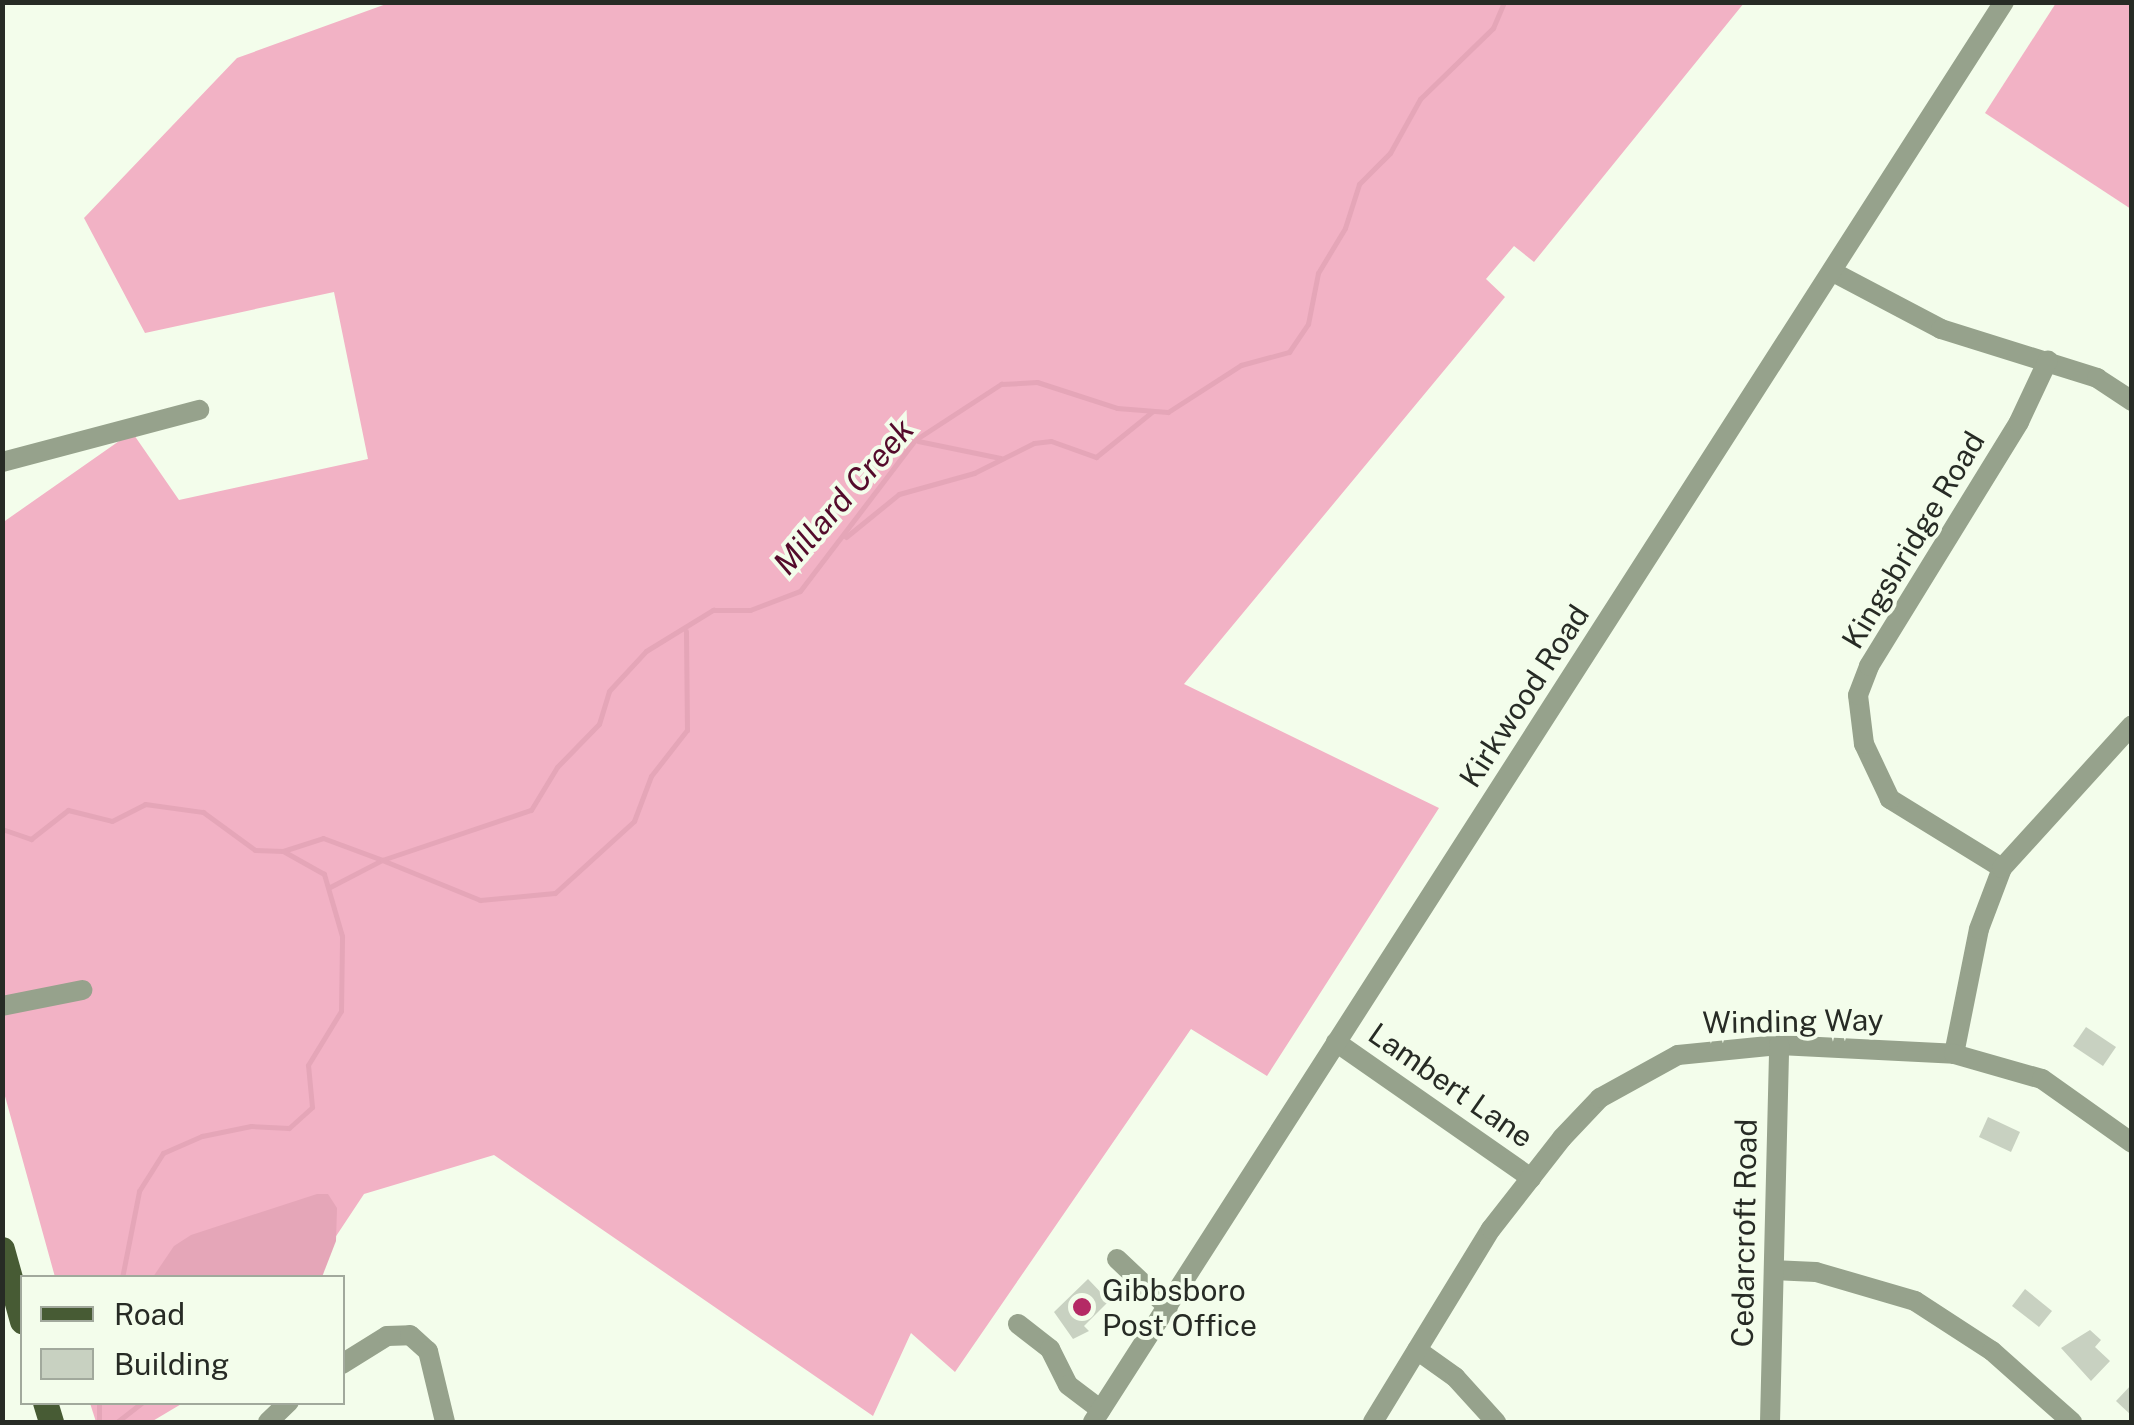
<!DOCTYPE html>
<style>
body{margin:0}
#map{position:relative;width:2134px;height:1425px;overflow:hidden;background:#f3fdeb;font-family:"Public Sans",sans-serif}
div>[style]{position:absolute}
.forest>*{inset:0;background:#f2b2c5}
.water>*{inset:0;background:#e5a6b8}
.stream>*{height:5px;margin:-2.5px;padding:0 2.5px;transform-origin:2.5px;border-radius:2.5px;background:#e5a6b8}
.building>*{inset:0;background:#c8d1c1}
.minor>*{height:20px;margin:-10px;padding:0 10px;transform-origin:10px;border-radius:10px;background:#96a28c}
.major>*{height:25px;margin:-12.5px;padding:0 12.5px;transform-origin:12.5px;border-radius:12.5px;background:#475b34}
.dots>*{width:28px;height:28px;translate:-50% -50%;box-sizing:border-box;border:5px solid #f3fdeb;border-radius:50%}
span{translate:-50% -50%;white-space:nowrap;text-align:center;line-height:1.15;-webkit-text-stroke:8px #f3fdeb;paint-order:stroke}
.street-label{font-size:30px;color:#272b25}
.poi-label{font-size:30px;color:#272b25}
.left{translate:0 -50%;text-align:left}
.water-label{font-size:32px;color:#540b2b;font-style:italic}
.frame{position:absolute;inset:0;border:5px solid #272b25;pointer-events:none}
.legend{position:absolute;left:20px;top:1275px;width:325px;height:130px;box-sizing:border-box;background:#f3fdeb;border:2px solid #a1a99c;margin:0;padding:12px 18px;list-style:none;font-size:30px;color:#272b25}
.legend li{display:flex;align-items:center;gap:20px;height:50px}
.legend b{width:50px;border:2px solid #a1a99c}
</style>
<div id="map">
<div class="forest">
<i style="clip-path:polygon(389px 3px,1744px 3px,1534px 262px,1514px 246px,1486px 279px,1505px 297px,1184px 684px,1439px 808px,1267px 1076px,1191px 1029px,955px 1372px,911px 1333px,873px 1416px,494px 1155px,364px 1194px,309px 1277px,55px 1277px,3px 1089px,2px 523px,132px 432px,179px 500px,368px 459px,334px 292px,145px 333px,84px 218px,237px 58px)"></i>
<i style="clip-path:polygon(2056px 3px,2131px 3px,2131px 209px,1985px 113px)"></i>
<i style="clip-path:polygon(90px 1403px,183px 1403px,151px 1422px,96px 1422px)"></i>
</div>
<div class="water">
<i style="clip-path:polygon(317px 1194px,328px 1194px,337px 1208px,336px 1241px,322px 1277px,153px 1277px,174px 1246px,191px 1235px)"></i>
</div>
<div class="stream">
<i style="left:918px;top:441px;width:84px;rotate:11.7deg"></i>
<i style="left:846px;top:537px;width:68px;rotate:-39.1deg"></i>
<i style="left:899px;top:494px;width:78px;rotate:-15.6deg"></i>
<i style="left:974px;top:473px;width:67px;rotate:-26.6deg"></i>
<i style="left:1034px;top:443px;width:17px;rotate:-7deg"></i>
<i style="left:1051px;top:441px;width:48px;rotate:19.6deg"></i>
<i style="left:1096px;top:457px;width:73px;rotate:-38.9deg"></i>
<i style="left:2px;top:829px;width:31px;rotate:19deg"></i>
<i style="left:31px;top:839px;width:47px;rotate:-38.1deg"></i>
<i style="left:68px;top:810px;width:45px;rotate:14deg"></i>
<i style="left:112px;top:821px;width:37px;rotate:-27deg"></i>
<i style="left:145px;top:804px;width:59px;rotate:7.9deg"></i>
<i style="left:203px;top:812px;width:64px;rotate:36.2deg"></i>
<i style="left:255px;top:850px;width:28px;rotate:2deg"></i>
<i style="left:283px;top:851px;width:42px;rotate:-18deg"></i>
<i style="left:323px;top:838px;width:63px;rotate:20.4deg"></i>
<i style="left:382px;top:860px;width:157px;rotate:-18.6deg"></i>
<i style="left:531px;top:810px;width:50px;rotate:-58.8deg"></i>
<i style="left:557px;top:767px;width:60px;rotate:-45.7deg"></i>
<i style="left:599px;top:724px;width:34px;rotate:-73deg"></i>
<i style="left:609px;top:691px;width:54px;rotate:-47.2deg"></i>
<i style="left:646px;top:651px;width:79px;rotate:-31.5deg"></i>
<i style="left:713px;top:610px;width:37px"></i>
<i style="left:750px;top:610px;width:53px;rotate:-20.8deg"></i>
<i style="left:800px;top:591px;width:190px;rotate:-52.7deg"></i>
<i style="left:915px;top:440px;width:103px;rotate:-33.1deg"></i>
<i style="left:1001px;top:384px;width:36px;rotate:-3deg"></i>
<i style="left:1037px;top:382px;width:84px;rotate:18deg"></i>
<i style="left:1117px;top:408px;width:51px;rotate:4.5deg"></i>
<i style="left:1168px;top:412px;width:87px;rotate:-32.8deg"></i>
<i style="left:1241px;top:365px;width:50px;rotate:-15.2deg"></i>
<i style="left:1289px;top:352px;width:34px;rotate:-56deg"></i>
<i style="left:1308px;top:324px;width:52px;rotate:-78.9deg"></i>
<i style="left:1318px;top:273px;width:52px;rotate:-59deg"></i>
<i style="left:1345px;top:228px;width:46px;rotate:-72.3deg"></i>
<i style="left:1359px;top:184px;width:44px;rotate:-45deg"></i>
<i style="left:1390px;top:153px;width:62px;rotate:-60.9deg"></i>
<i style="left:1420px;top:99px;width:102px;rotate:-44.2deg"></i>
<i style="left:1493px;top:28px;width:28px;rotate:-67deg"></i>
<i style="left:330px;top:887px;width:59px;rotate:-27.4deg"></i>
<i style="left:382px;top:860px;width:106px;rotate:22.2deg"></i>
<i style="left:480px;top:900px;width:75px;rotate:-5.3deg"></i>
<i style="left:555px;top:893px;width:107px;rotate:-42.3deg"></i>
<i style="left:634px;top:821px;width:48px;rotate:-69.3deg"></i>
<i style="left:651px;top:776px;width:58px;rotate:-52deg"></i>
<i style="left:687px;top:730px;width:99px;rotate:-90.6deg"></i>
<i style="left:122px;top:1278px;width:89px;rotate:-78.9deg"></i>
<i style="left:139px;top:1191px;width:45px;rotate:-57.7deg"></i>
<i style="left:163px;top:1153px;width:43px;rotate:-23.6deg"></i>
<i style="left:202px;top:1136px;width:50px;rotate:-11.5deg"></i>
<i style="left:251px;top:1126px;width:38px;rotate:3deg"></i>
<i style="left:289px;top:1128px;width:31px;rotate:-42deg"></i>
<i style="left:312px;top:1107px;width:42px;rotate:-95.4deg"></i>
<i style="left:308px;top:1065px;width:63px;rotate:-58.6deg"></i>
<i style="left:341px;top:1011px;width:75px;rotate:-89.2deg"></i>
<i style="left:342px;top:936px;width:65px;rotate:-106.2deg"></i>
<i style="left:324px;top:874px;width:47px;rotate:-150.7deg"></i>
<i style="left:99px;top:1402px;width:20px;rotate:90deg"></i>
<i style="left:117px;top:1422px;width:33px;rotate:-38deg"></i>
</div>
<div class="building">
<i style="clip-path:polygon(2086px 1027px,2116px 1047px,2103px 1066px,2073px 1046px)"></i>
<i style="clip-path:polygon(1988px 1117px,2020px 1132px,2011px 1152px,1979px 1137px)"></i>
<i style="clip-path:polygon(1088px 1279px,1109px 1301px,1084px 1326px,1089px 1331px,1073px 1339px,1054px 1312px)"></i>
<i style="clip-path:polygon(2025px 1289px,2052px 1311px,2039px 1327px,2012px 1306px)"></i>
<i style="clip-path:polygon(2090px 1330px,2101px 1340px,2095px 1347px,2110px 1361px,2091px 1381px,2061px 1348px)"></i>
<i style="clip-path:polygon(2132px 1384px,2132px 1416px,2116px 1401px)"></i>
</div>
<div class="minor">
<i style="left:1833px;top:272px;width:122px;rotate:27.8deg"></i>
<i style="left:1941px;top:329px;width:164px;rotate:17.4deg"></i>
<i style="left:2097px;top:378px;width:42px;rotate:33.3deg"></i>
<i style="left:2px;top:462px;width:204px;rotate:-14.8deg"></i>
<i style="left:2002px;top:868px;width:132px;rotate:-148.4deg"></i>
<i style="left:1890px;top:799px;width:61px;rotate:-115.3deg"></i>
<i style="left:1864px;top:744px;width:49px;rotate:-97deg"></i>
<i style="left:1858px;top:695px;width:31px;rotate:-69deg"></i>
<i style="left:1869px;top:666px;width:286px;rotate:-58.4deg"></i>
<i style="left:2019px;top:422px;width:68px;rotate:-64.9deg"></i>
<i style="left:2px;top:1006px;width:82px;rotate:-11.3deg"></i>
<i style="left:1336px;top:1042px;width:238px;rotate:34.9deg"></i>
<i style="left:1954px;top:1054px;width:127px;rotate:-78.7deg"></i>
<i style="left:1979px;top:929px;width:65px;rotate:-69.3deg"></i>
<i style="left:2002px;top:868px;width:193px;rotate:-47.7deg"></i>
<i style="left:1117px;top:1259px;width:70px;rotate:43.3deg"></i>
<i style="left:1774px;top:1270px;width:42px;rotate:2.7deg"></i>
<i style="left:1816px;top:1272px;width:103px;rotate:16.3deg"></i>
<i style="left:1915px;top:1301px;width:92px;rotate:33deg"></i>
<i style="left:1992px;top:1351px;width:107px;rotate:41.6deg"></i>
<i style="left:1018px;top:1324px;width:41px;rotate:38deg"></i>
<i style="left:1050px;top:1349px;width:40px;rotate:63.4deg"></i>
<i style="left:1068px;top:1385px;width:41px;rotate:37.1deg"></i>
<i style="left:1417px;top:1350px;width:47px;rotate:35.4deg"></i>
<i style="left:1455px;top:1377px;width:61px;rotate:47.7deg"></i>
<i style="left:342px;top:1364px;width:53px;rotate:-31.9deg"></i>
<i style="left:387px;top:1336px;width:23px;rotate:-2deg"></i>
<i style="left:410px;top:1335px;width:24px;rotate:42deg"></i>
<i style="left:428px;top:1351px;width:73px;rotate:76.5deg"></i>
<i style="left:268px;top:1422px;width:29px;rotate:-44deg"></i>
<i style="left:1093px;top:1422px;width:1687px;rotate:-57.32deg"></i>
<i style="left:1373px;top:1422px;width:226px;rotate:-58.6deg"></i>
<i style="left:1491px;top:1229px;width:115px;rotate:-52deg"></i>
<i style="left:1562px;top:1138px;width:55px;rotate:-46.5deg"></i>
<i style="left:1600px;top:1098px;width:89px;rotate:-28.9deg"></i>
<i style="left:1678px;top:1055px;width:101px;rotate:-5.7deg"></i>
<i style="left:1779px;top:1045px;width:175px;rotate:2.9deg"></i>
<i style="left:1954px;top:1054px;width:91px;rotate:15.9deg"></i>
<i style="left:2042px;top:1079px;width:110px;rotate:35.4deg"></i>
<i style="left:1770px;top:1422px;width:377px;rotate:-88.6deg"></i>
</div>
<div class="major">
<i style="left:2px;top:1249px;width:75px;rotate:74.5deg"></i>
<i style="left:45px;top:1402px;width:21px;rotate:73deg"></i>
</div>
<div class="dots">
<i style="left:1082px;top:1307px;background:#b42a65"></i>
</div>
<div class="street-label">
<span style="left:1913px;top:540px;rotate:-59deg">Kingsbridge Road</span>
<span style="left:1524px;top:696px;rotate:-57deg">Kirkwood Road</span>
<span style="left:1793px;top:1021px;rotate:-1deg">Winding Way</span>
<span style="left:1451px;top:1085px;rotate:35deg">Lambert Lane</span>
<span style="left:1744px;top:1233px;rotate:-89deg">Cedarcroft Road</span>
</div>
<div class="poi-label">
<span class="left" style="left:1102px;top:1307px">Gibbsboro<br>Post Office</span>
</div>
<div class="water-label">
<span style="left:844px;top:497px;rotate:-49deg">Millard Creek</span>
</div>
<div class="frame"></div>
<ul class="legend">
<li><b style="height:12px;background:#475b34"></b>Road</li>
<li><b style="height:28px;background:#c8d1c1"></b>Building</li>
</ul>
</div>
